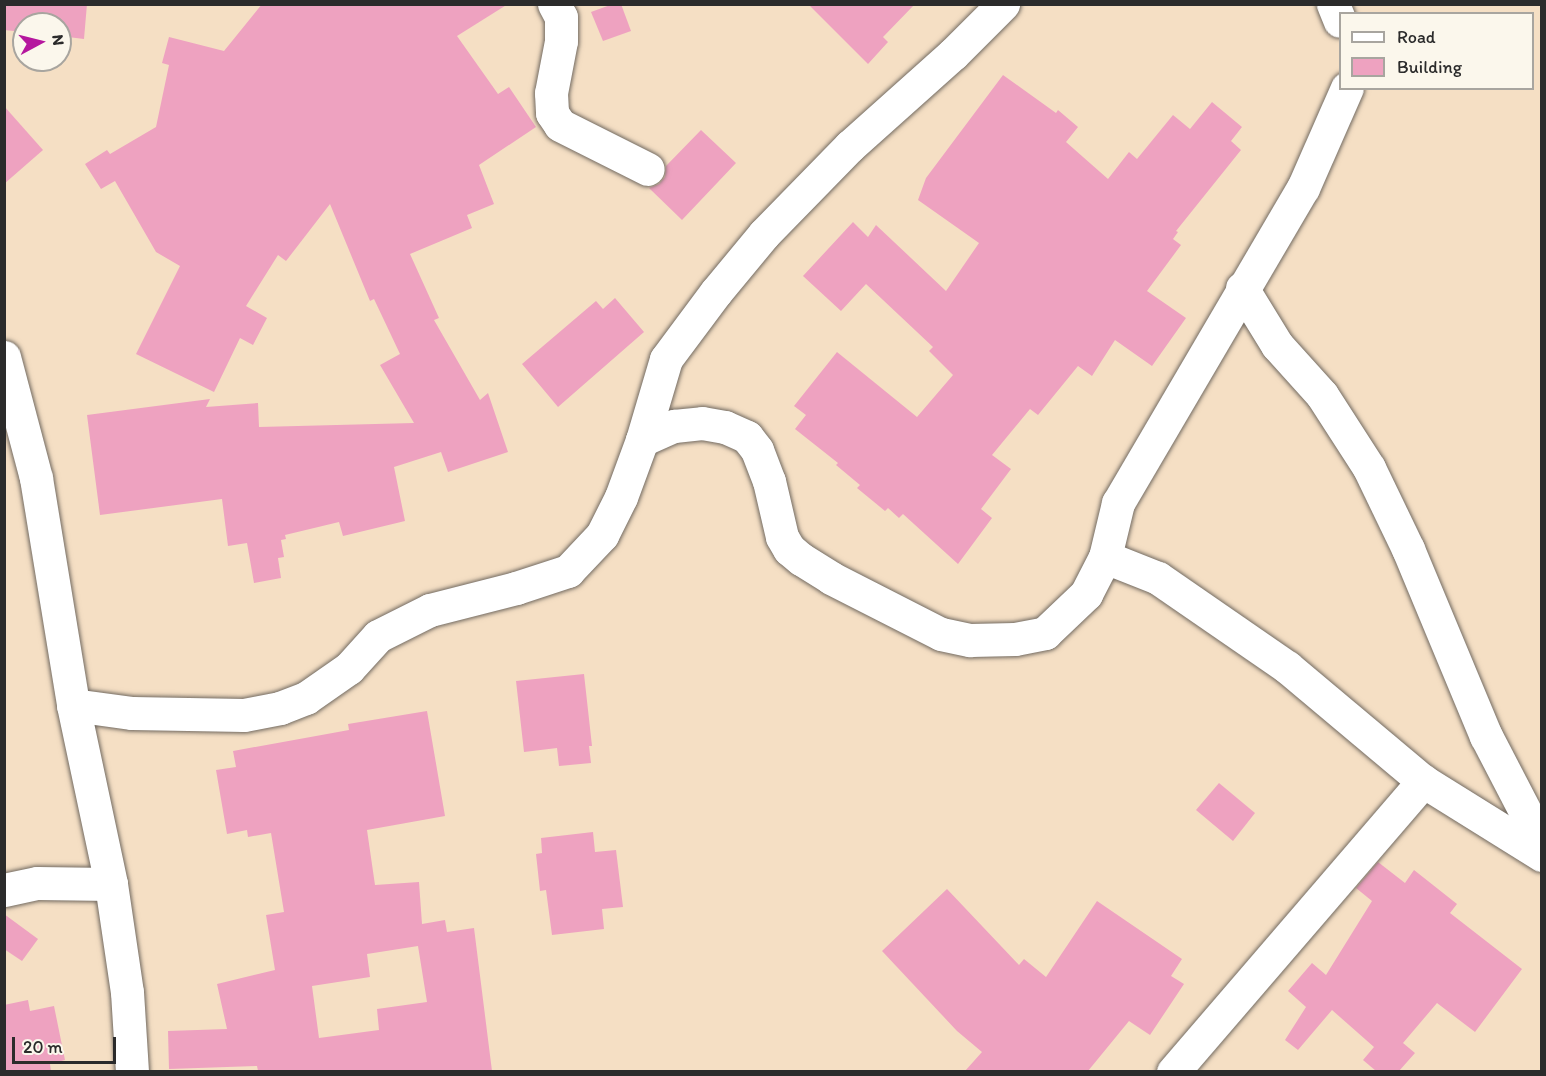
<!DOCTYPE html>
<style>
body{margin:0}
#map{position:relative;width:1546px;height:1076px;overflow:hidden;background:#f5dfc4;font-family:Itim,sans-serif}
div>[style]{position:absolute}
.building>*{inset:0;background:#eea2c0}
.roads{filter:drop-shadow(0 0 2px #726a61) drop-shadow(0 0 2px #726a61)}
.minor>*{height:33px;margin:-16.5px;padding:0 16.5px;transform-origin:16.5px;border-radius:16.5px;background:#fff}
span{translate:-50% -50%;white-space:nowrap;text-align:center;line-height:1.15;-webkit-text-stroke:5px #fbf7ec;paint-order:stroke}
.frame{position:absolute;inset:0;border:6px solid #2b2b2b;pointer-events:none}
.legend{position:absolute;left:1339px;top:12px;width:195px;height:78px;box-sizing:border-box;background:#fbf7ec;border:2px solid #a8a59f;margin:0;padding:8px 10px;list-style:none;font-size:18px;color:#2b2b2b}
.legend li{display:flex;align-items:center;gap:12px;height:30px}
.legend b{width:30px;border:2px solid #a8a59f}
.north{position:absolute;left:12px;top:12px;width:60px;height:60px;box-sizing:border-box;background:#fbf7ec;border:2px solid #a8a59f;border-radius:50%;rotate:83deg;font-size:16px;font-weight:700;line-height:24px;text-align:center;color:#2b2b2b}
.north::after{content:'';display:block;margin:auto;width:21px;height:27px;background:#b5179e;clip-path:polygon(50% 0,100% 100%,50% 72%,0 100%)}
.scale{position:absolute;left:12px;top:1037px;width:104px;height:27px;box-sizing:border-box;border:3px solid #2b2b2b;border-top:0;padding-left:8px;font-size:18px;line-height:21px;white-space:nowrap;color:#2b2b2b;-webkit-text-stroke:4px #fbf7ec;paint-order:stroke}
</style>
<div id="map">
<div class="building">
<i style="clip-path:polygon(4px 4px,87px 4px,84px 39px,60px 36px,60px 24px,24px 24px,24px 32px,4px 30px)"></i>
<i style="clip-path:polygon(262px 4px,508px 4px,457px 36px,498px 94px,509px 87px,536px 127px,479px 165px,494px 204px,467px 215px,472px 228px,410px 254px,439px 318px,434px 320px,480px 400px,488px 393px,508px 452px,448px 472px,441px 452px,394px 467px,405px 521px,343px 536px,339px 522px,285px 535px,286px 539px,281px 540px,284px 557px,278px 558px,281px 578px,254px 583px,247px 543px,228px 546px,222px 499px,100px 515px,87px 415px,210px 399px,206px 407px,258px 403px,259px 427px,414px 423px,380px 365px,400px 354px,374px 299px,370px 301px,330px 204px,286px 261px,278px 255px,246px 306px,267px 318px,253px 345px,240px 338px,214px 392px,136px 354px,180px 266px,156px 252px,115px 181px,101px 189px,85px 164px,107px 150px,110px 154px,156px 127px,169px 65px,162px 63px,169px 37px,224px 51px)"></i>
<i style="clip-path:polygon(613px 4px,621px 4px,631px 31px,603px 41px,591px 12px)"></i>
<i style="clip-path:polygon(808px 4px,915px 4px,883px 37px,888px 42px,868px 64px)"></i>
<i style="clip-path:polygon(1003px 75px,1056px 113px,1058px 110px,1078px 127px,1066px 142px,1108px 179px,1129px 152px,1137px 159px,1173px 115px,1190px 129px,1212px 102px,1242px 127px,1231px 141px,1241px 150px,1176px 231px,1178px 232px,1173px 239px,1181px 245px,1147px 291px,1186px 318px,1152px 366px,1115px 340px,1092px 376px,1078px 366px,1038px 415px,1030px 409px,992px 455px,1011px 469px,981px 509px,992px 518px,958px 564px,903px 514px,899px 518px,888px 508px,885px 511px,857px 488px,860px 485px,836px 465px,838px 463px,795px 429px,806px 415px,794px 406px,837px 352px,917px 417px,953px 375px,929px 351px,933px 347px,866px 284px,841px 311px,803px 276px,853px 222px,868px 237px,876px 225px,946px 291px,979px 243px,918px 200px,926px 178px)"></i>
<i style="clip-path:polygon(4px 106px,43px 150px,4px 184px)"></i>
<i style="clip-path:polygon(701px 130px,736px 163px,682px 220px,649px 188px,659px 184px,665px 177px,666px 166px)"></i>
<i style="clip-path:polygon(615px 298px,644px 332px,558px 407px,522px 364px,596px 301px,603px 309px)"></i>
<i style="clip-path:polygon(584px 674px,592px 746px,589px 746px,591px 763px,559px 766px,557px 748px,524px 752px,516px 681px)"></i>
<i style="clip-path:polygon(evenodd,427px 711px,445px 816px,367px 830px,375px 885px,419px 882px,422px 924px,445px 920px,447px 932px,474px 928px,492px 1071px,258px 1071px,257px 1066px,169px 1069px,168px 1031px,227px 1029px,217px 984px,275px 970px,266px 915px,284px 912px,271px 833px,248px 837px,247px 830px,227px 834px,216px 770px,236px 767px,233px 751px,349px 730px,348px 724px,427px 711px,418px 946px,427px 1002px,377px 1009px,379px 1030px,319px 1038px,312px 986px,370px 977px,367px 954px,418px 946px)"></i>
<i style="clip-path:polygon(1219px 783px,1255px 813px,1233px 841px,1196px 810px)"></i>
<i style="clip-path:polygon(593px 832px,595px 852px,616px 850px,623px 907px,602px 909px,604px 929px,552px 935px,546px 890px,540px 891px,536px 854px,542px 853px,541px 838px)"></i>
<i style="clip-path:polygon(1378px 862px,1405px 883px,1414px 870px,1457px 904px,1450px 913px,1522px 969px,1475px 1032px,1437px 1003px,1403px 1043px,1415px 1053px,1399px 1071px,1376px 1071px,1363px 1060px,1374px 1047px,1332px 1010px,1298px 1050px,1285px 1040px,1306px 1007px,1288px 991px,1312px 963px,1326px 975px,1372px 901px,1356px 888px)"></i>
<i style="clip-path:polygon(947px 889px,1019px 965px,1024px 959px,1046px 977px,1097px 901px,1182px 959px,1171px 976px,1184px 984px,1150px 1035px,1129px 1021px,1088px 1071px,965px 1071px,982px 1052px,957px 1031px,882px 951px)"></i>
<i style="clip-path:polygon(4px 914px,38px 939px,22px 961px,4px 949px)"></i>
<i style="clip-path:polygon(28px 1000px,30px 1011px,54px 1006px,65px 1060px,50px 1064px,51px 1071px,4px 1071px,4px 1005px)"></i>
</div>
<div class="roads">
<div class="minor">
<i style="left:554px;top:4px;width:15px;rotate:62deg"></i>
<i style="left:561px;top:17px;width:24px;rotate:90deg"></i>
<i style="left:561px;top:41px;width:53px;rotate:100.9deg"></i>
<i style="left:551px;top:93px;width:20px;rotate:87deg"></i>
<i style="left:552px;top:113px;width:14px;rotate:56deg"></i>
<i style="left:560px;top:125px;width:98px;rotate:26.6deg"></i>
<i style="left:1333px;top:4px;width:18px;rotate:68deg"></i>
<i style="left:1242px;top:288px;width:67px;rotate:58.4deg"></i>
<i style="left:1277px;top:345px;width:67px;rotate:48deg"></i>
<i style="left:1322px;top:395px;width:87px;rotate:57.2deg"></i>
<i style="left:1369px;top:468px;width:90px;rotate:64.3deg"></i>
<i style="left:1408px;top:549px;width:203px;rotate:67.4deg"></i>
<i style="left:1486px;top:736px;width:122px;rotate:62.6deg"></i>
<i style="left:4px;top:357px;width:125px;rotate:75.2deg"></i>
<i style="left:36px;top:478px;width:230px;rotate:80.7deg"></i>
<i style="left:73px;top:705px;width:183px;rotate:78deg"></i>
<i style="left:111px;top:884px;width:109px;rotate:81.6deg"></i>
<i style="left:127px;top:992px;width:80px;rotate:86.4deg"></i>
<i style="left:642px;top:440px;width:35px;rotate:-24deg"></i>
<i style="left:674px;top:426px;width:28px;rotate:-6deg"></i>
<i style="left:702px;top:423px;width:23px;rotate:10deg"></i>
<i style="left:725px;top:427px;width:24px;rotate:24deg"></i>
<i style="left:747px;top:437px;width:16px;rotate:52deg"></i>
<i style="left:757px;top:450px;width:33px;rotate:69deg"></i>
<i style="left:769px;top:481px;width:57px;rotate:76.9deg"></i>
<i style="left:782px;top:537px;width:14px;rotate:60deg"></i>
<i style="left:789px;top:549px;width:16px;rotate:40deg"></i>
<i style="left:801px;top:559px;width:36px;rotate:32deg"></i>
<i style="left:831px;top:578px;width:123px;rotate:27deg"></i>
<i style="left:941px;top:634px;width:30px;rotate:12deg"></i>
<i style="left:970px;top:640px;width:45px;rotate:-1.3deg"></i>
<i style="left:1015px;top:639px;width:31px;rotate:-11deg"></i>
<i style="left:1045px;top:633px;width:57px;rotate:-43.6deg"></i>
<i style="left:1086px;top:594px;width:42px;rotate:-62.8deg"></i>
<i style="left:1105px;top:557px;width:56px;rotate:-76.5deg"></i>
<i style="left:1118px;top:503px;width:365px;rotate:-59.6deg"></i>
<i style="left:1303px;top:188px;width:109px;rotate:-66.3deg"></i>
<i style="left:1105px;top:557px;width:57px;rotate:21.6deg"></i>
<i style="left:1158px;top:578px;width:157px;rotate:34.6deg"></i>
<i style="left:1287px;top:667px;width:177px;rotate:40deg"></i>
<i style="left:1423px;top:781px;width:140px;rotate:31.9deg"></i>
<i style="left:73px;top:705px;width:60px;rotate:7.7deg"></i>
<i style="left:132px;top:713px;width:112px;rotate:1deg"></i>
<i style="left:244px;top:715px;width:37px;rotate:-11deg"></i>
<i style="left:280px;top:708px;width:28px;rotate:-21deg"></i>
<i style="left:306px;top:698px;width:52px;rotate:-34.9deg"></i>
<i style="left:349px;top:668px;width:43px;rotate:-47.8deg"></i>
<i style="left:378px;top:636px;width:58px;rotate:-26.6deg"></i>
<i style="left:430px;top:610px;width:89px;rotate:-14.3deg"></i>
<i style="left:516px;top:588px;width:55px;rotate:-18.1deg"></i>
<i style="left:568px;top:571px;width:50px;rotate:-46.6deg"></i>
<i style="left:602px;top:535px;width:42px;rotate:-63.4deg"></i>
<i style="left:621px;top:497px;width:61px;rotate:-69.8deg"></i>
<i style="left:642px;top:440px;width:84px;rotate:-73.5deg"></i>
<i style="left:666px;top:359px;width:84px;rotate:-53.3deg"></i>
<i style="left:716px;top:292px;width:75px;rotate:-50.4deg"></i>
<i style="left:764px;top:234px;width:123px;rotate:-45.7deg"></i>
<i style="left:850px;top:146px;width:138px;rotate:-41.8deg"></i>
<i style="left:953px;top:54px;width:71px;rotate:-45deg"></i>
<i style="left:4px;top:890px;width:34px;rotate:-12deg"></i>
<i style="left:37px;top:883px;width:74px;rotate:0.8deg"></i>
<i style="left:1173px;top:1072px;width:384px;rotate:-49.3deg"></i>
</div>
</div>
<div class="frame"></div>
<ul class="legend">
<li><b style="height:8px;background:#fff"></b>Road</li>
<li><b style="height:16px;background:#eea2c0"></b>Building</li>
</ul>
<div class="north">N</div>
<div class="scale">20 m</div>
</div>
